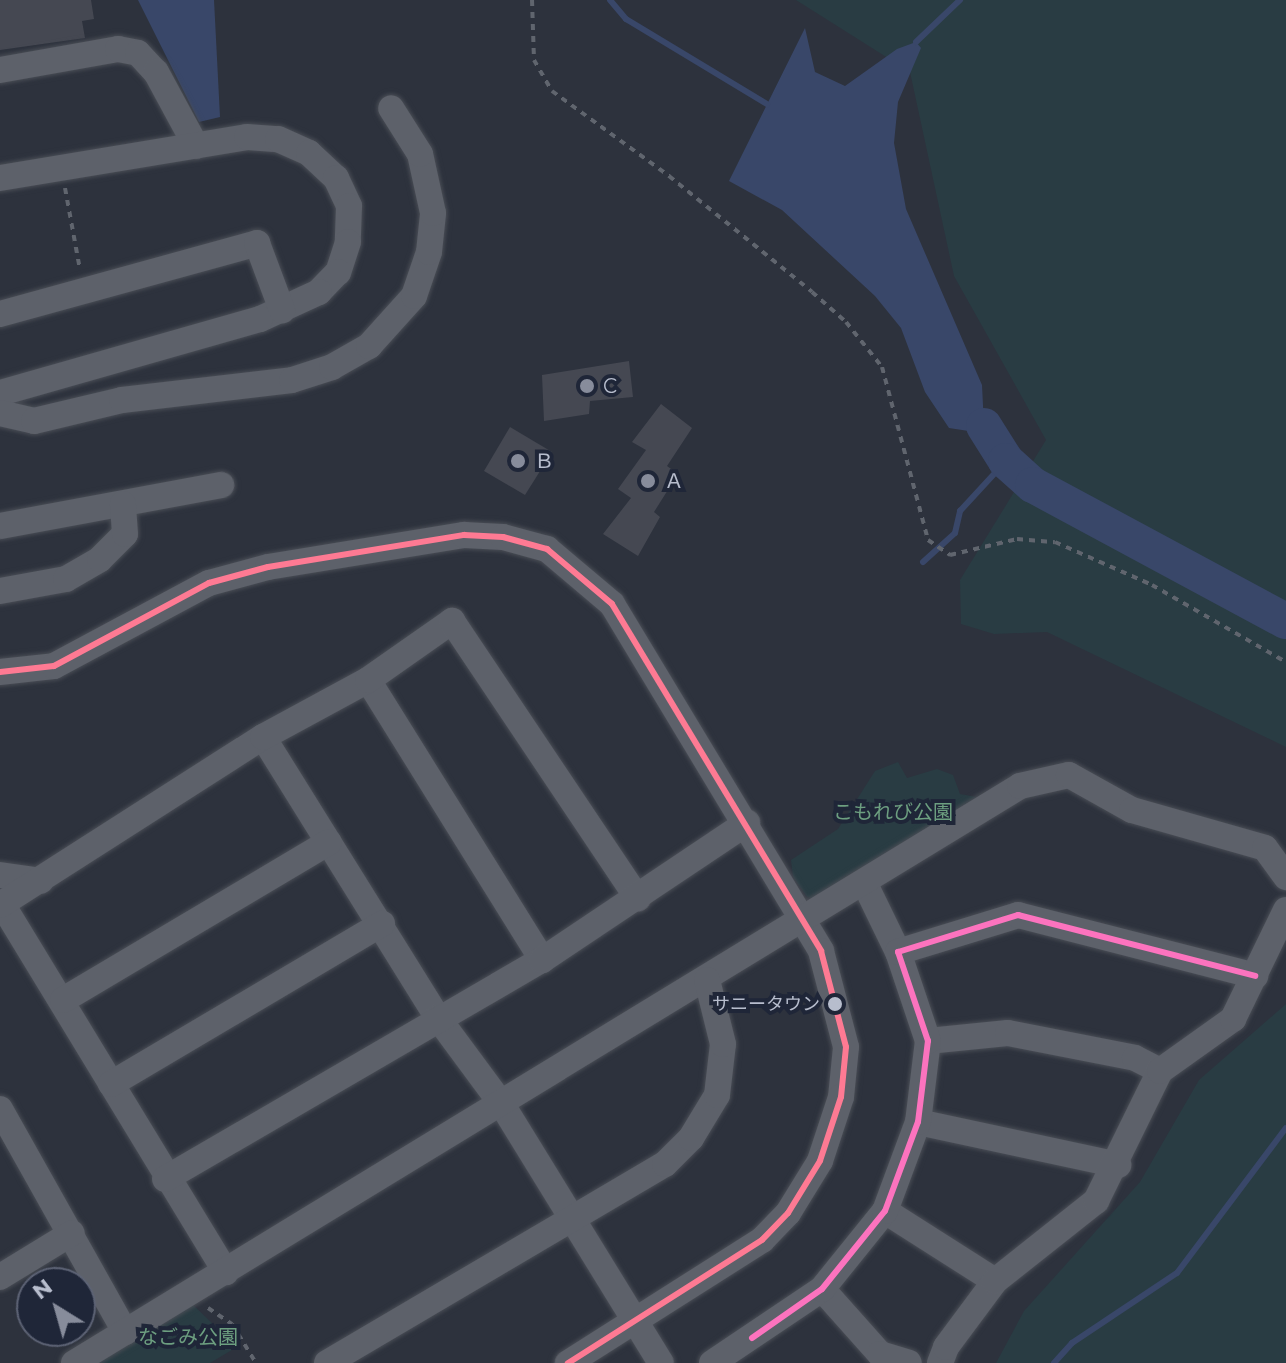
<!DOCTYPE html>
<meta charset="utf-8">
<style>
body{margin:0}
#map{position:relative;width:1286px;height:1363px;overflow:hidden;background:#2d323d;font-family:Montserrat,"Noto Sans JP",sans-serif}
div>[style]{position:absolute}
.green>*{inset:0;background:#293c43}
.water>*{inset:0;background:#394769}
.stream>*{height:6px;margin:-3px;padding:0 3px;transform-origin:3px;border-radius:3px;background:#394769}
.river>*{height:36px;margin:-18px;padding:0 18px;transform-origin:18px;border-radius:18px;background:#394769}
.building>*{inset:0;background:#454852}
.path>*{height:4px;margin-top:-2px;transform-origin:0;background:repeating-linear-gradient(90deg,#60656e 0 6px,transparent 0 12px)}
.roads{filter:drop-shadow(0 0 2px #494d55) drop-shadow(0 0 2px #494d55)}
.minor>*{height:26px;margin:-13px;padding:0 13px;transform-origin:13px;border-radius:13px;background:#5d616a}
.bus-1>*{height:6px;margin:-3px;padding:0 3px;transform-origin:3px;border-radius:3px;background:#fe7a93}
.bus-2>*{height:6px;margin:-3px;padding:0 3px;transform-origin:3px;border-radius:3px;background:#fc73be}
.dots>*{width:22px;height:22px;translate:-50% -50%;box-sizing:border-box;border:4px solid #1f2638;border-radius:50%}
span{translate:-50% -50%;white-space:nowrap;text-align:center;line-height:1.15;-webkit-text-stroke:8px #1f2638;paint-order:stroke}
.bus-label{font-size:18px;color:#b7bdcd}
.right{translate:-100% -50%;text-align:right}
.poi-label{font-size:20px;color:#b7bdcd}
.left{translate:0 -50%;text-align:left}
.park-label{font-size:20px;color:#6d9f80}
.north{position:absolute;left:16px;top:1267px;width:80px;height:80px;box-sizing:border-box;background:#1f2638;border:2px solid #5c6274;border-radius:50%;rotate:323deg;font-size:22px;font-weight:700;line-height:32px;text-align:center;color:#b7bdcd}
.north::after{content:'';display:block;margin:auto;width:28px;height:36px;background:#878c9b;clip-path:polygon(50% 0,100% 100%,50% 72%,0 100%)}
</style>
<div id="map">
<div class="green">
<i style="clip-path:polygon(796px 0,1286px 0,1286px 747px,1047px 632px,994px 634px,961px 624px,960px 580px,1046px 440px,954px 276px,910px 72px)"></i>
<i style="clip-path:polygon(898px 762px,907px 778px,937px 769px,953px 775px,960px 794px,982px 798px,812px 899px,807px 897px,793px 877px,791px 860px,838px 829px,875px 771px)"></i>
<i style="clip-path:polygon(1286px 1004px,1286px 1363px,996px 1363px,1024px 1311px,1140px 1182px,1199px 1080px)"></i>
<i style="clip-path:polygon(191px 1303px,237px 1347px,210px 1363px,90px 1363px)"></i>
</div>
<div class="water">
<i style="clip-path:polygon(138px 0,214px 0,220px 117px,199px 122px)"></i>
<i style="clip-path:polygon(805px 28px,815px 72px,845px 86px,897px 49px,916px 42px,921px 48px,898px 102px,894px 143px,906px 209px,982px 385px,984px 426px,975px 432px,949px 428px,925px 392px,901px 328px,875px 296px,782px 210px,729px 181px)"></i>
</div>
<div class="stream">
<i style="left:610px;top:0;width:25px;rotate:50deg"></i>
<i style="left:626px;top:19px;width:165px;rotate:31.1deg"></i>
<i style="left:916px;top:42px;width:61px;rotate:-43.7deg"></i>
<i style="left:923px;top:562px;width:43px;rotate:-42.2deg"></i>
<i style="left:955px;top:533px;width:23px;rotate:-77deg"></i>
<i style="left:960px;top:511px;width:68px;rotate:-47.4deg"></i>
<i style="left:1054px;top:1363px;width:27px;rotate:-48deg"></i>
<i style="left:1072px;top:1343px;width:126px;rotate:-33.7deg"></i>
<i style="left:1177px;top:1273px;width:181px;rotate:-53.1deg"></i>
</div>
<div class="river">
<i style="left:984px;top:426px;width:41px;rotate:57.8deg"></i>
<i style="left:1006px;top:461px;width:36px;rotate:42deg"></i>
<i style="left:1033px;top:485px;width:287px;rotate:28.3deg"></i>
</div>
<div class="building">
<i style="clip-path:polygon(0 0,91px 0,94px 19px,82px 21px,85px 38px,0 50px)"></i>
<i style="clip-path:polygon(629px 361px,633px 397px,590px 401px,589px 414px,544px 421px,542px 375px)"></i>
<i style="clip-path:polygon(661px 404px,692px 428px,667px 466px,678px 474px,654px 512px,660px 517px,638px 556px,603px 534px,631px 498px,618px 489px,646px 450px,632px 442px)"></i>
<i style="clip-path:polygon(510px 427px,552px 452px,525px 495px,484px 471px)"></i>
</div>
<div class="path">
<i style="left:532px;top:0;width:60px;rotate:88.1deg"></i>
<i style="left:534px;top:60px;width:36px;rotate:60deg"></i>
<i style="left:552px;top:91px;width:145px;rotate:36deg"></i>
<i style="left:669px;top:176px;width:184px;rotate:39deg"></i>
<i style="left:812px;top:292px;width:45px;rotate:41.4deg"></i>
<i style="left:846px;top:322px;width:58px;rotate:51.3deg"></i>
<i style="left:882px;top:367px;width:179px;rotate:75.1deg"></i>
<i style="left:928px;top:540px;width:27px;rotate:34deg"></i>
<i style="left:950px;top:555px;width:69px;rotate:-13.4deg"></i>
<i style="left:1017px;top:539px;width:38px;rotate:5deg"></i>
<i style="left:1055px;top:542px;width:106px;rotate:23.9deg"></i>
<i style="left:1152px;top:585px;width:155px;rotate:29.9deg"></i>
<i style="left:65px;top:188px;width:83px;rotate:79.6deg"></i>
<i style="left:208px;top:1308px;width:29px;rotate:34deg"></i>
<i style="left:232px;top:1324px;width:46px;rotate:58.4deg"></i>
</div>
<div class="roads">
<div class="minor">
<i style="left:0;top:70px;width:120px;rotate:-10.1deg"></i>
<i style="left:118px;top:49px;width:20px;rotate:11deg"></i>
<i style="left:138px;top:53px;width:26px;rotate:47deg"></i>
<i style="left:156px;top:72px;width:84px;rotate:61.6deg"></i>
<i style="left:0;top:178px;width:250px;rotate:-9.4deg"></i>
<i style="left:247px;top:137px;width:31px;rotate:4deg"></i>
<i style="left:278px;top:139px;width:34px;rotate:24deg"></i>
<i style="left:309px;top:153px;width:37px;rotate:43deg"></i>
<i style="left:336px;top:178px;width:31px;rotate:65deg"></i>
<i style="left:349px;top:206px;width:36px;rotate:92deg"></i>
<i style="left:348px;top:242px;width:32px;rotate:108deg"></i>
<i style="left:338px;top:272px;width:28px;rotate:134deg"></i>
<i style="left:319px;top:292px;width:65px;rotate:155.4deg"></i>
<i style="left:260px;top:319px;width:270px;rotate:164.1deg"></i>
<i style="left:0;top:314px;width:267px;rotate:-15.4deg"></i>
<i style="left:257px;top:243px;width:72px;rotate:69.5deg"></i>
<i style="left:0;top:413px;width:35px;rotate:13deg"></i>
<i style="left:34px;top:421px;width:90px;rotate:-13.4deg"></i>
<i style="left:122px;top:400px;width:171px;rotate:-6.7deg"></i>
<i style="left:292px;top:380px;width:42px;rotate:-18deg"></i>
<i style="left:332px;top:367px;width:43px;rotate:-29.6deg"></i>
<i style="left:369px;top:346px;width:67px;rotate:-48deg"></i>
<i style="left:414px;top:296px;width:46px;rotate:-71.2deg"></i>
<i style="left:429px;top:252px;width:39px;rotate:-84deg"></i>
<i style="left:433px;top:213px;width:60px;rotate:-102.4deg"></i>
<i style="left:420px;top:154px;width:54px;rotate:-122.2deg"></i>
<i style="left:0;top:526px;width:225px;rotate:-10.5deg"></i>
<i style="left:0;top:591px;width:67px;rotate:-10.3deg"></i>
<i style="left:66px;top:579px;width:39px;rotate:-30deg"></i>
<i style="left:100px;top:559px;width:35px;rotate:-45deg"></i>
<i style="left:125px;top:534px;width:30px;rotate:-94deg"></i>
<i style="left:0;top:672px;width:54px;rotate:-6.3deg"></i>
<i style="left:54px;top:666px;width:176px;rotate:-28.2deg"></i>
<i style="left:209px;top:583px;width:61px;rotate:-15.2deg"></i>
<i style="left:268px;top:567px;width:199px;rotate:-9.3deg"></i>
<i style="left:464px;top:535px;width:39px;rotate:3deg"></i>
<i style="left:503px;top:537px;width:46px;rotate:15.3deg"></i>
<i style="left:547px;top:549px;width:85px;rotate:40.2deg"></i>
<i style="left:612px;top:604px;width:405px;rotate:58.9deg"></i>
<i style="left:821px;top:951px;width:99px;rotate:75.4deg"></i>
<i style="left:846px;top:1047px;width:50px;rotate:95.7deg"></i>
<i style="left:841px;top:1097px;width:67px;rotate:108.2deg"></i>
<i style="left:820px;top:1161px;width:61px;rotate:121.6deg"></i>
<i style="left:788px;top:1213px;width:37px;rotate:134deg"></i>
<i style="left:762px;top:1240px;width:230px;rotate:147.6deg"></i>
<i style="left:368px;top:680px;width:330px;rotate:58.1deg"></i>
<i style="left:263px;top:737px;width:331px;rotate:58.1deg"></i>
<i style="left:438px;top:1018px;width:106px;rotate:53.5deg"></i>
<i style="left:501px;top:1103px;width:305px;rotate:58.4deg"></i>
<i style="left:0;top:875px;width:41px;rotate:8.3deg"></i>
<i style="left:865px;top:884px;width:76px;rotate:64.1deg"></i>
<i style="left:2px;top:904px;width:431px;rotate:58.7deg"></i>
<i style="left:0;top:905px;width:312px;rotate:-32.6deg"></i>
<i style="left:263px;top:737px;width:119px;rotate:-28.5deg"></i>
<i style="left:368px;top:680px;width:103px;rotate:-35.1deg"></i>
<i style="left:452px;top:621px;width:334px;rotate:56.2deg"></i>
<i style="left:63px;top:1000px;width:309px;rotate:-30.7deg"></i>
<i style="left:928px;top:1041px;width:80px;rotate:-5.7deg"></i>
<i style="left:1008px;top:1033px;width:129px;rotate:11.1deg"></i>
<i style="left:1135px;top:1058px;width:28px;rotate:27deg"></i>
<i style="left:111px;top:1084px;width:315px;rotate:-30.6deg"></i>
<i style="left:0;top:1109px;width:256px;rotate:60.7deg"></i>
<i style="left:918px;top:1122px;width:205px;rotate:12.1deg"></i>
<i style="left:165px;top:1179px;width:436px;rotate:-30.2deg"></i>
<i style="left:542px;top:960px;width:247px;rotate:-33.8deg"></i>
<i style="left:885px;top:1211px;width:130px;rotate:32.5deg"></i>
<i style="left:0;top:1277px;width:84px;rotate:-31.4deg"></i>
<i style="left:822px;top:1289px;width:87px;rotate:48.3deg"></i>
<i style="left:880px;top:1354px;width:30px;rotate:17deg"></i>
<i style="left:74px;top:1363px;width:1108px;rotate:-31.38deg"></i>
<i style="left:1020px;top:786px;width:50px;rotate:-12.7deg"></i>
<i style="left:1069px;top:775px;width:72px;rotate:29.1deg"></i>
<i style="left:1132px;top:810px;width:138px;rotate:15.9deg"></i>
<i style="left:1265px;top:848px;width:36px;rotate:54deg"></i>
<i style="left:327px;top:1363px;width:392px;rotate:-30.5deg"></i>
<i style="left:665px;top:1164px;width:37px;rotate:-45deg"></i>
<i style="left:691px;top:1138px;width:50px;rotate:-58.8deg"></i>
<i style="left:717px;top:1095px;width:51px;rotate:-83.3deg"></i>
<i style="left:723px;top:1044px;width:66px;rotate:-104deg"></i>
<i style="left:712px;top:1363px;width:133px;rotate:-33.9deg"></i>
<i style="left:822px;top:1289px;width:100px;rotate:-51.1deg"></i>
<i style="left:885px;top:1211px;width:95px;rotate:-69.7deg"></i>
<i style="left:918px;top:1122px;width:82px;rotate:-83deg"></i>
<i style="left:928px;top:1041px;width:94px;rotate:-108.6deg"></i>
<i style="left:898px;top:952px;width:126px;rotate:-17.1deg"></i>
<i style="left:1018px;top:915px;width:245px;rotate:14.4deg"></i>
<i style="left:940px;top:1363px;width:17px;rotate:-69deg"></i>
<i style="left:946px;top:1347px;width:82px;rotate:-53.4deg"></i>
<i style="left:995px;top:1281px;width:129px;rotate:-38.4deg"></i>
<i style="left:1096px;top:1201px;width:145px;rotate:-63.8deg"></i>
<i style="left:1160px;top:1071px;width:90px;rotate:-35.5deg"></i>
<i style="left:1233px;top:1019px;width:121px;rotate:-64.1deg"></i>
</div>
</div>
<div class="bus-1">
<i style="left:0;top:672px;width:54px;rotate:-6.3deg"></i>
<i style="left:54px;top:666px;width:176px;rotate:-28.2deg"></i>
<i style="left:209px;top:583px;width:61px;rotate:-15.2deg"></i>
<i style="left:268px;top:567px;width:199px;rotate:-9.3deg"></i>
<i style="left:464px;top:535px;width:39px;rotate:3deg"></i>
<i style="left:503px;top:537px;width:46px;rotate:15.3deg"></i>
<i style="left:547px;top:549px;width:85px;rotate:40.2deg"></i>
<i style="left:612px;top:604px;width:405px;rotate:58.9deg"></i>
<i style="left:821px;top:951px;width:99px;rotate:75.4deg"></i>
<i style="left:846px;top:1047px;width:50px;rotate:95.7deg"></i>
<i style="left:841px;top:1097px;width:67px;rotate:108.2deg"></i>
<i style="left:820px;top:1161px;width:61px;rotate:121.6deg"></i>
<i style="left:788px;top:1213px;width:37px;rotate:134deg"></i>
<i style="left:762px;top:1240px;width:230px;rotate:147.6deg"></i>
</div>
<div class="bus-2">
<i style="left:752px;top:1338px;width:85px;rotate:-35deg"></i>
<i style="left:822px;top:1289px;width:100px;rotate:-51.1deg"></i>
<i style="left:885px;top:1211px;width:95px;rotate:-69.7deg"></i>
<i style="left:918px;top:1122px;width:82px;rotate:-83deg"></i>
<i style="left:928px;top:1041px;width:94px;rotate:-108.6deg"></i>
<i style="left:898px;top:952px;width:126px;rotate:-17.1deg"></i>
<i style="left:1018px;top:915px;width:245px;rotate:14.4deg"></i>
</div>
<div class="dots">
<i style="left:587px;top:386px;background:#878c9b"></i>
<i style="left:518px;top:461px;background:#878c9b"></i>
<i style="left:648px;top:481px;background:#878c9b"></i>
<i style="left:835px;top:1004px;background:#b7bdcd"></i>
</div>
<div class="bus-label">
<span class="right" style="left:820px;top:1004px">サニータウン</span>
</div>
<div class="poi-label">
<span class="left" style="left:603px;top:386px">C</span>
<span class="left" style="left:534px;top:461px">Ｂ</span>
<span class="left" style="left:664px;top:481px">Ａ</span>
</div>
<div class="park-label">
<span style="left:893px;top:812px">こもれび公園</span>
<span style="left:188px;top:1337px">なごみ公園</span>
</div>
<div class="north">N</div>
</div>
